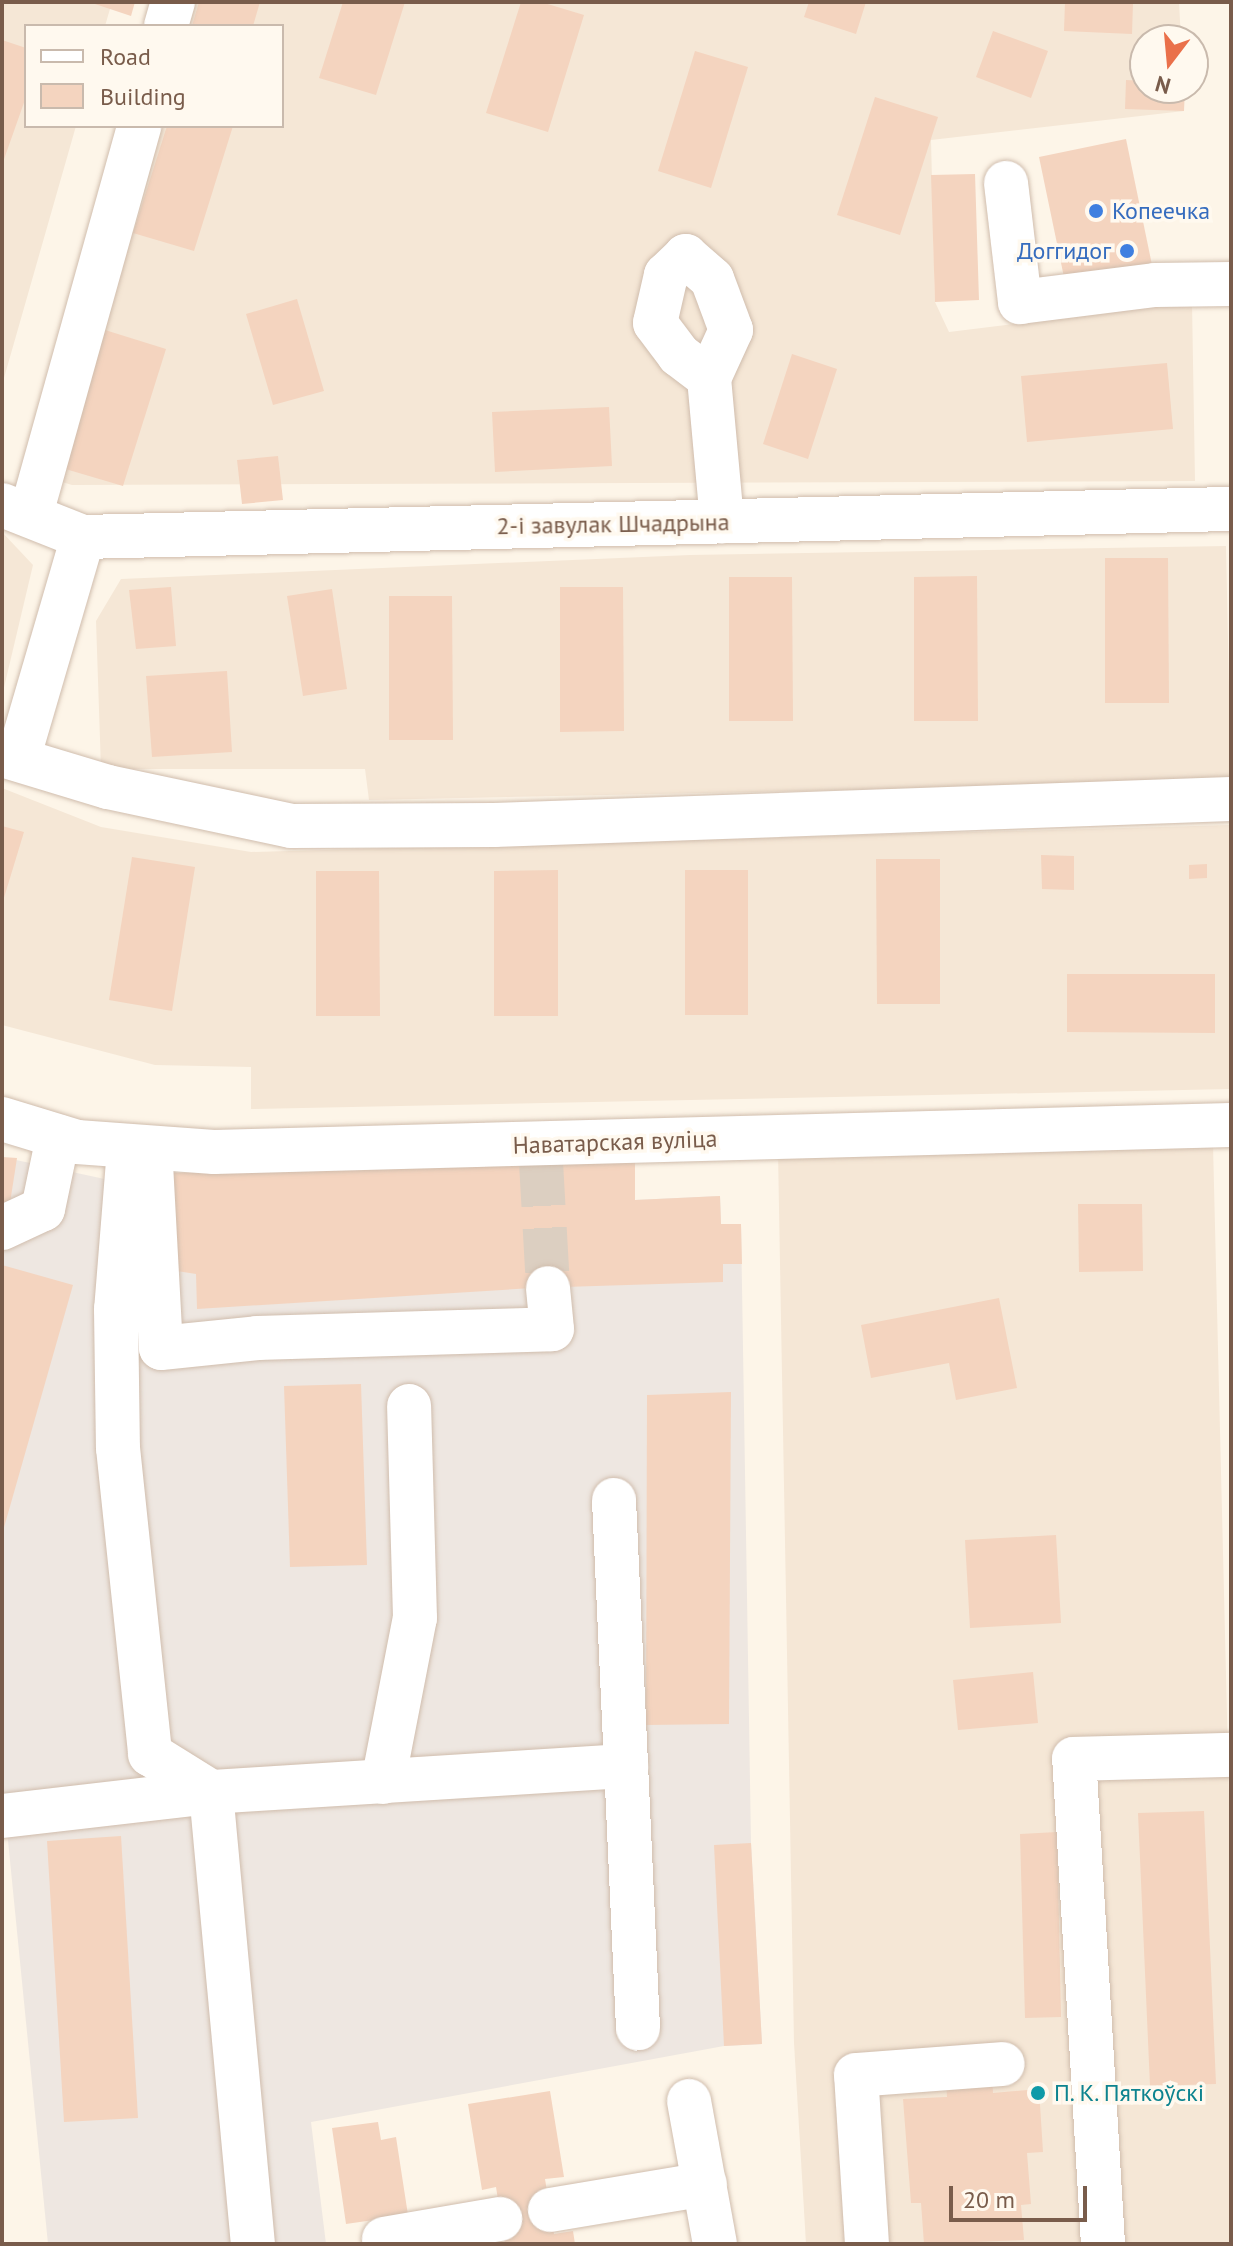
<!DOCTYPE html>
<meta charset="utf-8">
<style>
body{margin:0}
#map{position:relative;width:1233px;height:2246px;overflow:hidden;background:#fdf5e8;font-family:"PT Sans",sans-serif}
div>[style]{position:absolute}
.residential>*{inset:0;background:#f5e7d6}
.industrial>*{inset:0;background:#eee7e1}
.building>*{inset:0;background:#f4d4bf}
.minor-tunnel>*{height:44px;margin-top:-22px;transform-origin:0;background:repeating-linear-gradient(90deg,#dccfc1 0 44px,transparent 0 66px)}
.roads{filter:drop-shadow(0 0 2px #d0bdad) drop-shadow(0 0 2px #d0bdad)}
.minor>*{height:44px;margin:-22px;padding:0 22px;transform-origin:22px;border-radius:22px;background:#fff}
.dots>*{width:22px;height:22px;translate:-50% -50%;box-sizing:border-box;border:4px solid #fff9ef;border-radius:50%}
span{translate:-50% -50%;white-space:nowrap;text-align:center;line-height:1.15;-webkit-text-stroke:7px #fff9ef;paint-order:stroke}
.shop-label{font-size:24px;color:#366cbe}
.left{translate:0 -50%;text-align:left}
.right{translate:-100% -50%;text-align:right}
.street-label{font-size:24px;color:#795c4b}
.culture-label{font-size:24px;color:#0d838f}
.frame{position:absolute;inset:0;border:4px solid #795c4b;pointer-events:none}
.legend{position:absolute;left:24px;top:24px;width:260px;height:104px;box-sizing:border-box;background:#fff9ef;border:2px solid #c9baad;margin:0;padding:10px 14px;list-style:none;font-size:24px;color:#795c4b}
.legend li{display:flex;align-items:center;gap:16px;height:40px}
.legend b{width:40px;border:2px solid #c9baad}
.north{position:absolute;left:1129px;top:24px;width:80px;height:80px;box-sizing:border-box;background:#fff9ef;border:2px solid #c9baad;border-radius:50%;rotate:196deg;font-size:22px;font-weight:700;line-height:32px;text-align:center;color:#795c4b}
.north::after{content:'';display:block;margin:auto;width:28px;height:36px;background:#ea704a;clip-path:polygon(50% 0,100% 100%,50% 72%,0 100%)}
.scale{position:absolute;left:949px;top:2186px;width:138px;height:36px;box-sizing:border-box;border:4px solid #795c4b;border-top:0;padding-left:10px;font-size:24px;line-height:28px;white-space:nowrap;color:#795c4b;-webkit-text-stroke:6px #fff9ef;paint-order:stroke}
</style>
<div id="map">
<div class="residential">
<div style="clip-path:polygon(2px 2px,112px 2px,105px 26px,26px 26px,26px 126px,76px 126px,2px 385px)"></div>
<div style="clip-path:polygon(196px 2px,1179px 2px,1181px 40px,1145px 40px,1145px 88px,1183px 88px,1184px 111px,931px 140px,935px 302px,949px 332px,1192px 302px,1195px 481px,72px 485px,59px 481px,160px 126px,282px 126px,282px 26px,189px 26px)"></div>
<div style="clip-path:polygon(2px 532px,33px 565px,2px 696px)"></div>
<div style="clip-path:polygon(1226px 546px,1231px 782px,369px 800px,365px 769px,101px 769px,96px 621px,121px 579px,690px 555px)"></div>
<div style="clip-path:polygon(2px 788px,101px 827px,251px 852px,1231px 825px,1231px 1089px,251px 1109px,251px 1067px,155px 1065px,2px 1025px)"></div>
<div style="clip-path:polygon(1213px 1145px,1231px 1879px,1231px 2244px,806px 2244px,794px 2043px,778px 1152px)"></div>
</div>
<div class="industrial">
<div style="clip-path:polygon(2px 1157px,114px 1181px,94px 1309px,116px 1309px,137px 1196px,635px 1159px,635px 1200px,720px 1196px,721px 1224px,741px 1224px,751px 1843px,762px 2044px,724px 2046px,311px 2122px,326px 2244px,48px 2244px,2px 1780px)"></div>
</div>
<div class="building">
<div style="clip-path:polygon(89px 2px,135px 2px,131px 16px)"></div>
<div style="clip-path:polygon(199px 2px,260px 2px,253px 26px,192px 26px)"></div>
<div style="clip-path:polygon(343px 2px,405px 2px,376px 95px,319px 78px)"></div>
<div style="clip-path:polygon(521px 2px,541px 2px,584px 15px,548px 132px,486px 113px)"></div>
<div style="clip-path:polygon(809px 2px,866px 2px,856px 34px,804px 17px)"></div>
<div style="clip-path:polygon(1065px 2px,1133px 2px,1132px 34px,1064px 31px)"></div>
<div style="clip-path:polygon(993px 31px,1048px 51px,1031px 98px,976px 77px)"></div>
<div style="clip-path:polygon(2px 40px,26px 48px,26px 97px,3px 162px)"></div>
<div style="clip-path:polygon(695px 51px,748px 67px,711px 188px,658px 171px)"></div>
<div style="clip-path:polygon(1126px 80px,1145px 81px,1145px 88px,1185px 88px,1184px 111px,1125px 109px)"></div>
<div style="clip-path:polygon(875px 97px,938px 117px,900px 235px,837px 215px)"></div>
<div style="clip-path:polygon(167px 126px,233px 126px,194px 251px,133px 233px)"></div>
<div style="clip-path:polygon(1126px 139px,1152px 265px,1065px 282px,1039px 157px)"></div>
<div style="clip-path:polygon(975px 174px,979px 300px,935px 302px,931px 175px)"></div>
<div style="clip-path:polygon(297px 299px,324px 391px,273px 405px,246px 314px)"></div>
<div style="clip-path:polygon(105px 330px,166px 349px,123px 486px,62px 468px)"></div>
<div style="clip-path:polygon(792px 354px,837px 369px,808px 459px,763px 444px)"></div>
<div style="clip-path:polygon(1167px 363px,1173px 429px,1027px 442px,1021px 376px)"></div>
<div style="clip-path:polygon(609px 407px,612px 466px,495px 472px,492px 412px)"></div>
<div style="clip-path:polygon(278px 456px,283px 500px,242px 504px,237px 460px)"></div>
<div style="clip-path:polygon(1105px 558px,1168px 558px,1169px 703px,1105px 703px)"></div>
<div style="clip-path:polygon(977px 576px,978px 721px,914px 721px,914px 577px)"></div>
<div style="clip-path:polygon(729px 577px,792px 577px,793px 721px,729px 721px)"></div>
<div style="clip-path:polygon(171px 587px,176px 646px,136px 649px,129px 590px)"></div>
<div style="clip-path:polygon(560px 587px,623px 587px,624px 731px,560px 732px)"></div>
<div style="clip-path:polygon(332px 589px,347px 689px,303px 696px,287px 596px)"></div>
<div style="clip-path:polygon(389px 596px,452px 596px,453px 740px,389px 740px)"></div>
<div style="clip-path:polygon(227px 671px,232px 752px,152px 757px,146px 676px)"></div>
<div style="clip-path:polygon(2px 826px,24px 832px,3px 901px,2px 901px)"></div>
<div style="clip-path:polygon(1041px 855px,1074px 856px,1074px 890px,1042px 889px)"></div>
<div style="clip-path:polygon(132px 857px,195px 867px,172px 1011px,109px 1000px)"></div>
<div style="clip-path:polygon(876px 859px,940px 859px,940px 1004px,877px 1004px)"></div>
<div style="clip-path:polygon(1207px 864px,1207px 878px,1189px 879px,1189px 865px)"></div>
<div style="clip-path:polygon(558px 870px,558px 1016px,494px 1016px,494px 871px)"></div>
<div style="clip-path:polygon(685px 870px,748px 870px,748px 1015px,685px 1015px)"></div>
<div style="clip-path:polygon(316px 871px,379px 871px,380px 1016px,316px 1016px)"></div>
<div style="clip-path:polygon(1067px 974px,1215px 974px,1215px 1033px,1067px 1032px)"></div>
<div style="clip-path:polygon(2px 1157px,17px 1158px,10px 1203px,2px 1202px)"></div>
<div style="clip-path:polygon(635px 1159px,635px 1200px,720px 1196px,721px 1224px,741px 1224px,742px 1264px,723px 1264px,723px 1282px,532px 1288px,197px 1309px,196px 1274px,177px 1271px,173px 1173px)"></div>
<div style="clip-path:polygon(1078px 1204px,1142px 1204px,1143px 1271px,1079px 1272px)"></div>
<div style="clip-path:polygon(2px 1265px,73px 1285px,3px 1531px,2px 1531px)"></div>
<div style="clip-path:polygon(999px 1298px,1017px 1388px,956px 1400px,949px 1363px,871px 1378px,861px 1325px)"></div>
<div style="clip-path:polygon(361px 1384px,367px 1565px,290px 1567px,284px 1386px)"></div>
<div style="clip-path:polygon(731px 1392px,729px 1724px,646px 1725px,647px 1395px)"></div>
<div style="clip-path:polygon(1056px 1535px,1061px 1623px,970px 1628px,965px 1540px)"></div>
<div style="clip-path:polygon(1033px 1672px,1038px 1723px,958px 1730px,953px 1680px)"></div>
<div style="clip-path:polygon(1204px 1811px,1216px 2084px,1150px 2086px,1138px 1813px)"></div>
<div style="clip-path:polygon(1057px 1832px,1061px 2017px,1025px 2018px,1020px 1834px)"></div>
<div style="clip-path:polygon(121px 1836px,138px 2118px,64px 2122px,47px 1841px)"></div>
<div style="clip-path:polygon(751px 1843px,762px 2044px,724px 2046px,714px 1845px)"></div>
<div style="clip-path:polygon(992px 2077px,993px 2093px,1039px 2089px,1043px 2152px,1027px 2153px,1031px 2204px,1021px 2205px,1024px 2240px,924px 2244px,921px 2203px,911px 2203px,903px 2099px,947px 2097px,946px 2081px)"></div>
<div style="clip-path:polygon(550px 2091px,564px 2177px,545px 2179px,554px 2234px,573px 2231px,575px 2244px,505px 2244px,496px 2187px,482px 2190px,468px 2104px)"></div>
<div style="clip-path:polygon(378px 2122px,381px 2140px,396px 2137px,408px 2215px,346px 2224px,332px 2128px)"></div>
</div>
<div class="minor-tunnel">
<div style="left:541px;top:1162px;width:126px;rotate:86.8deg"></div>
</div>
<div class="roads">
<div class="minor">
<div style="left:166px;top:26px;width:25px;rotate:-74deg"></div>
<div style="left:1006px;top:183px;width:120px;rotate:83.3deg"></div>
<div style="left:1020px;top:302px;width:136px;rotate:-7.2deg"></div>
<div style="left:1155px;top:285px;width:76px;rotate:-0.8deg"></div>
<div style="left:709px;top:378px;width:53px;rotate:-65.4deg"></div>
<div style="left:731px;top:330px;width:54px;rotate:-110.4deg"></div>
<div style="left:712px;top:279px;width:35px;rotate:-139deg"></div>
<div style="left:686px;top:256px;width:28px;rotate:136deg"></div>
<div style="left:666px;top:275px;width:49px;rotate:102.9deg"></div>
<div style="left:655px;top:323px;width:40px;rotate:53deg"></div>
<div style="left:679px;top:355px;width:38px;rotate:37deg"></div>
<div style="left:709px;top:378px;width:144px;rotate:84.8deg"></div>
<div style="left:2px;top:505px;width:87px;rotate:21.6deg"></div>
<div style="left:83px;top:537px;width:1148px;rotate:-1.4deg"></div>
<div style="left:31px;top:514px;width:403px;rotate:-74.4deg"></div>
<div style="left:2px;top:755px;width:111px;rotate:16.8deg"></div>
<div style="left:108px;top:787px;width:187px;rotate:12deg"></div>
<div style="left:291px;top:826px;width:203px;rotate:-0.3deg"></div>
<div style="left:494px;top:825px;width:737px;rotate:-2.02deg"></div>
<div style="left:18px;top:759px;width:231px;rotate:-73.7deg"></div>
<div style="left:2px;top:1119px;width:78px;rotate:17deg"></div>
<div style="left:77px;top:1142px;width:137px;rotate:4.2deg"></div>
<div style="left:214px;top:1152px;width:1017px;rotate:-1.52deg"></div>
<div style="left:129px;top:1149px;width:161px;rotate:94.6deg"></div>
<div style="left:116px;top:1309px;width:139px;rotate:89.2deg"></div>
<div style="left:118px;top:1448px;width:308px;rotate:84deg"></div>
<div style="left:150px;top:1754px;width:72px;rotate:31.9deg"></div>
<div style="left:151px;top:1164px;width:184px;rotate:86.9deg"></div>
<div style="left:161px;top:1348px;width:97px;rotate:-5.9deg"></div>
<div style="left:257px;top:1338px;width:295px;rotate:-1.7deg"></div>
<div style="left:552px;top:1329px;width:41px;rotate:-95.6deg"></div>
<div style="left:2px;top:1228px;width:45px;rotate:-24.9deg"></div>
<div style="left:43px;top:1209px;width:74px;rotate:-78.2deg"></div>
<div style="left:614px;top:1500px;width:529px;rotate:87.4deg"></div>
<div style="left:383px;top:1782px;width:167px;rotate:-79deg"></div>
<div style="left:415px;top:1618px;width:212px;rotate:-91.6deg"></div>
<div style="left:211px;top:1792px;width:454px;rotate:84.7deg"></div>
<div style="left:2px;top:1816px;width:210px;rotate:-6.6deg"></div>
<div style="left:211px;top:1792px;width:416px;rotate:-3.6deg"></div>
<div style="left:689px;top:2101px;width:145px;rotate:79.7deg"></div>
<div style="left:550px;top:2210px;width:157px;rotate:-9.5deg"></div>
<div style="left:384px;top:2239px;width:118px;rotate:-9.8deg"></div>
<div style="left:867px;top:2244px;width:169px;rotate:-93.7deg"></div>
<div style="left:856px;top:2075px;width:147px;rotate:-4.3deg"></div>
<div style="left:1103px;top:2244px;width:486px;rotate:-93.4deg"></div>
<div style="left:1074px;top:1759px;width:157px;rotate:-1.5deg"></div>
</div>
</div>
<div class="dots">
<div style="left:1096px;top:211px;background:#3f7fe0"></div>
<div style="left:1127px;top:251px;background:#3f7fe0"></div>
<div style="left:1038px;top:2093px;background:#0f9aa8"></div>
</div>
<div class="shop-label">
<span class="left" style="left:1112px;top:211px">Копеечка</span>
<span class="right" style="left:1111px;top:251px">Доггидог</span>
</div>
<div class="street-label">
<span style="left:613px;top:524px;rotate:-1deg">2-і завулак Шчадрына</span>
<span style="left:615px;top:1142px;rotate:-2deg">Наватарская вуліца</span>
</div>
<div class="culture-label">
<span class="left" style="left:1054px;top:2093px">П. К. Пяткоўскі</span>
</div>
<div class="frame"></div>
<ul class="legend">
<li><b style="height:10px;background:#fff"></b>Road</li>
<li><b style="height:22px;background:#f4d4bf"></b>Building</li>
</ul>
<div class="north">N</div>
<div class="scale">20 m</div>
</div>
